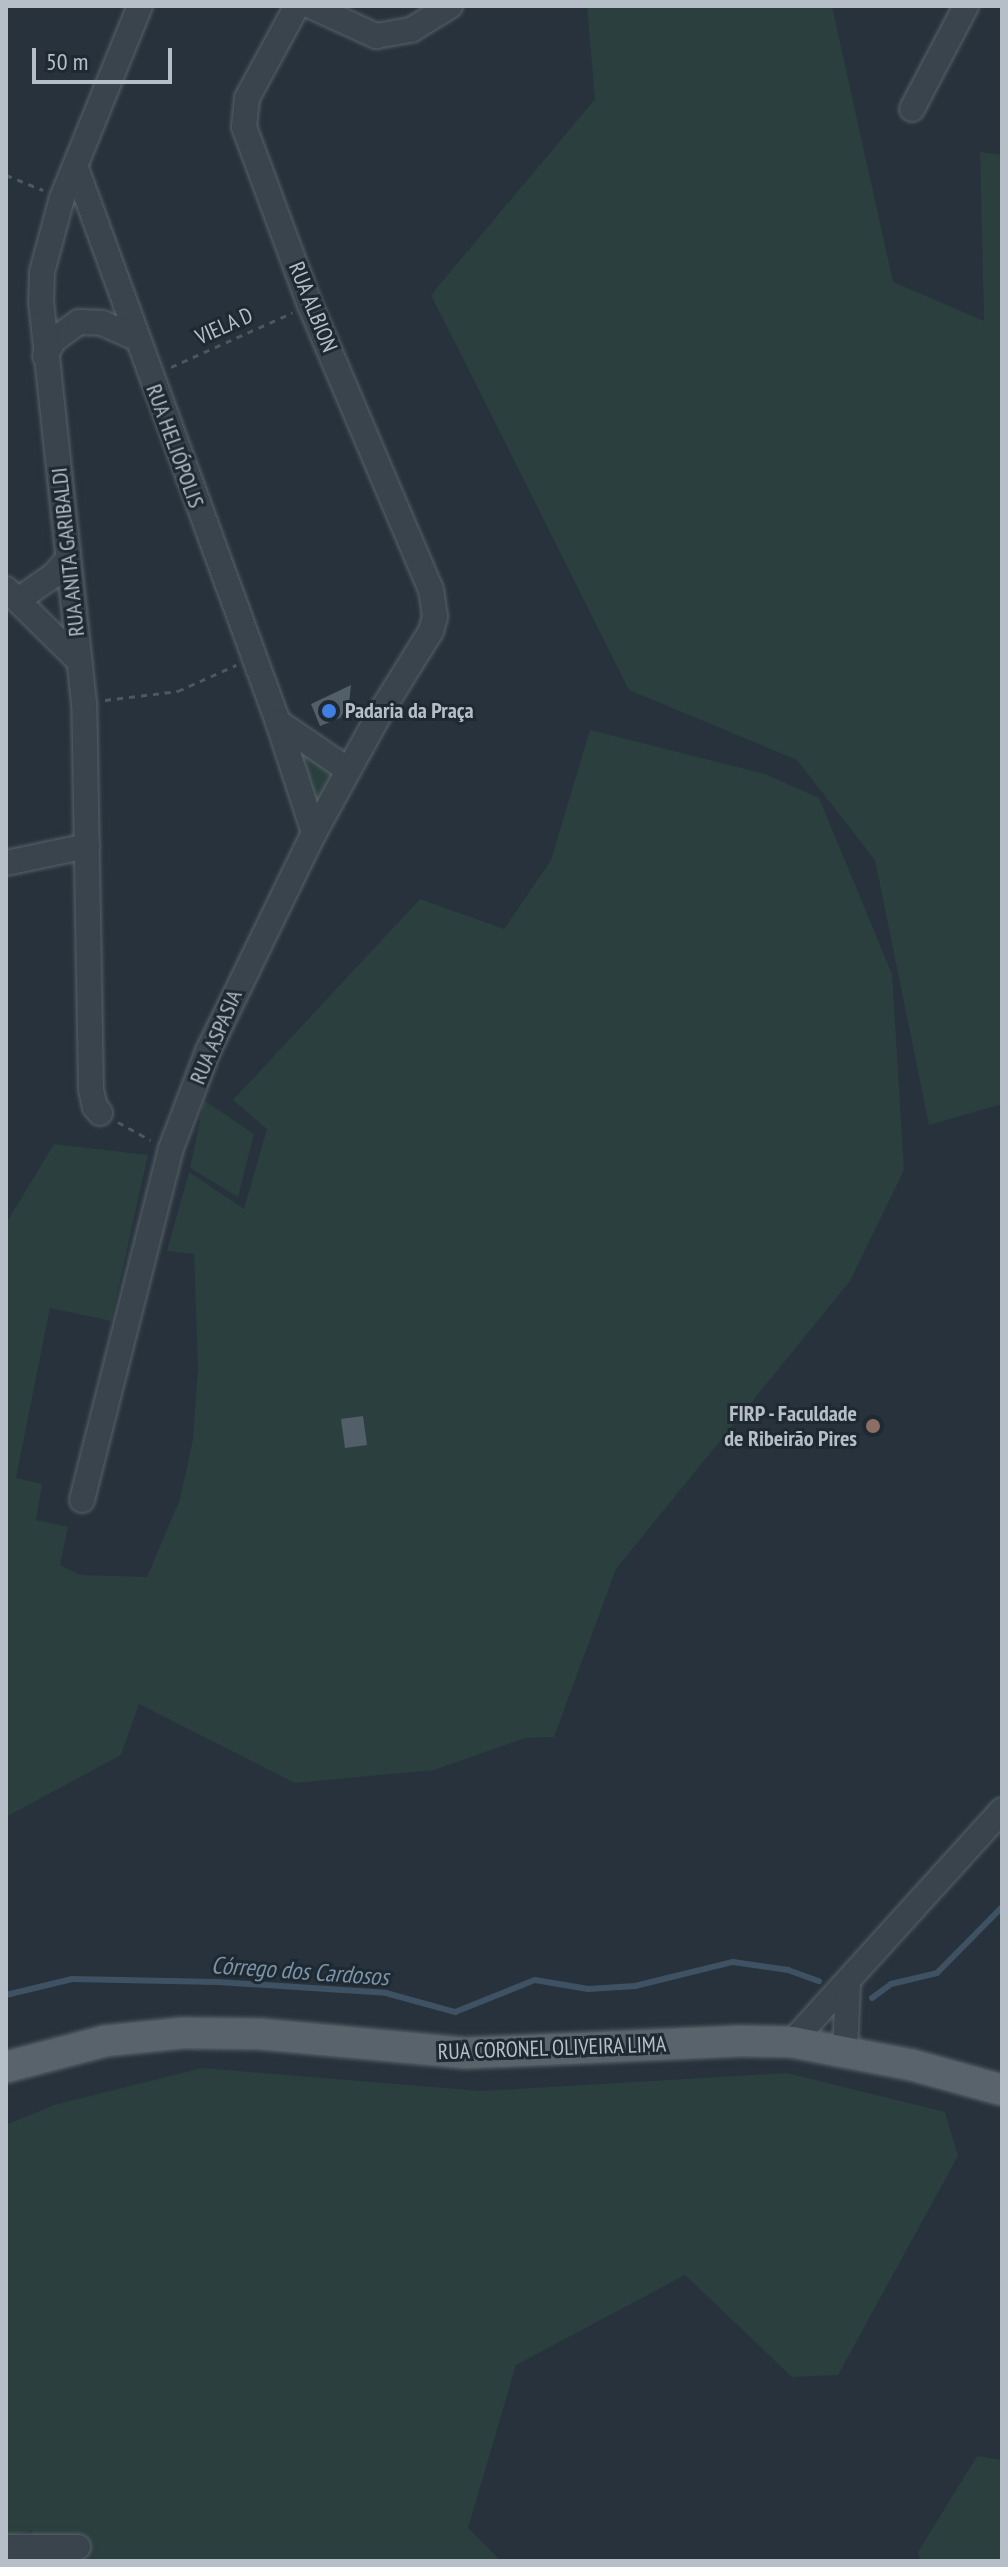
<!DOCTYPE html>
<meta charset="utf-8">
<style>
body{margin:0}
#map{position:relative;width:1008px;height:2567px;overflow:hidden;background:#27323c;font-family:"PT Sans Narrow",sans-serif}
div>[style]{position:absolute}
.green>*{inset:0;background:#2a3f3e}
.stream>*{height:6px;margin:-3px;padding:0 3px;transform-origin:3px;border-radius:3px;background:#3e5263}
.building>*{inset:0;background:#525f69}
.path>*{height:3px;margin-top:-1.5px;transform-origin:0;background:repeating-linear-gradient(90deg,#485b5c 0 6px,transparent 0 12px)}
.roads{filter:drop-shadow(0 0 2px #58626a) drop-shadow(0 0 2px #58626a)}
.minor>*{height:24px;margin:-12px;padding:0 12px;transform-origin:12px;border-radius:12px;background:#3a444c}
.major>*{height:30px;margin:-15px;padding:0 15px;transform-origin:15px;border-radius:15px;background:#58636c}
.dots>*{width:22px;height:22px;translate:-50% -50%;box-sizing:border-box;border:4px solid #1f2931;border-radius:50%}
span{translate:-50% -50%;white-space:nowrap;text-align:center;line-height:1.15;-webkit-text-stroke:6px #1f2931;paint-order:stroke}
.street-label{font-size:22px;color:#b6bfc7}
.poi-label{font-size:22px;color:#b6bfc7;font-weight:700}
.left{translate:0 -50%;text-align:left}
.right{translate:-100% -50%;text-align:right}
.water-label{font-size:24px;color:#7a93a8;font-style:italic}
.frame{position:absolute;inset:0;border:8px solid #b6bfc7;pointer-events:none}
.scale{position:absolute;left:32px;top:48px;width:140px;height:36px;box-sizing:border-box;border:4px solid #b6bfc7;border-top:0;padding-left:10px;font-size:24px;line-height:28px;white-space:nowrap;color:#b6bfc7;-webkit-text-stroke:6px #1f2931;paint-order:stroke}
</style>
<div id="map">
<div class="green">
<div style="clip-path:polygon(587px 6px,832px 6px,893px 282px,984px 321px,980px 152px,1002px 155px,1002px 1104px,929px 1125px,875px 860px,797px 760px,629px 690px,431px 295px,595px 99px)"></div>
<div style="clip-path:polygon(590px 730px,765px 774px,819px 798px,892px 974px,904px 1170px,850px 1281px,616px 1569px,554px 1737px,525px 1738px,434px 1770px,295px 1783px,139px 1704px,121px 1755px,6px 1817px,6px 1223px,54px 1144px,148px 1155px,111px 1321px,50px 1308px,16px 1478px,42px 1484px,36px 1520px,68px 1527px,60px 1565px,80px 1575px,147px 1577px,180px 1499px,193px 1439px,198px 1368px,194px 1254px,167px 1251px,189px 1172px,244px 1209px,267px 1129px,233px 1100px,420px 899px,504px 929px,551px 860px)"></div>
<div style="clip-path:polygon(289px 735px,341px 773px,320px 813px)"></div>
<div style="clip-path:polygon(204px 1100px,254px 1134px,238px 1197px,190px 1168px)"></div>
<div style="clip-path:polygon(202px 2068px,481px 2091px,787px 2073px,945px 2112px,958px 2156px,838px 2375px,792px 2377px,685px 2275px,516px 2365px,468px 2528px,501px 2561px,35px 2561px,32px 2530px,6px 2537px,6px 2125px,54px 2105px)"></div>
<div style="clip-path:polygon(977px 2456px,1002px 2460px,1002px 2561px,920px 2561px,918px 2552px)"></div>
</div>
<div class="stream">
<div style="left:6px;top:1995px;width:68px;rotate:-13.6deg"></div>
<div style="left:72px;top:1979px;width:146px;rotate:1.2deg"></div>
<div style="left:218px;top:1982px;width:168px;rotate:3.7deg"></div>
<div style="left:386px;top:1993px;width:72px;rotate:15.4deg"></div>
<div style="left:455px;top:2012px;width:86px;rotate:-21.8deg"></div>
<div style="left:535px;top:1980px;width:54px;rotate:9.6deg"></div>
<div style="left:588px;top:1989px;width:47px;rotate:-3.7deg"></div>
<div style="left:635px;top:1986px;width:101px;rotate:-13.8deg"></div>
<div style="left:733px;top:1962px;width:56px;rotate:8.3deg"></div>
<div style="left:788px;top:1970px;width:33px;rotate:20deg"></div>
<div style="left:872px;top:1998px;width:24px;rotate:-36deg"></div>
<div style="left:891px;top:1984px;width:47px;rotate:-13.4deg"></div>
<div style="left:937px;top:1973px;width:93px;rotate:-45.4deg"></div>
</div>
<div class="building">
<div style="clip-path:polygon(351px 685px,349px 704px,340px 718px,320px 726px,311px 704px)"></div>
<div style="clip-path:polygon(363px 1416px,367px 1445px,345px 1448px,341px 1419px)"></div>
</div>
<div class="path">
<div style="left:6px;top:175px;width:40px;rotate:22deg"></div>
<div style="left:171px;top:367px;width:133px;rotate:-24.1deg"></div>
<div style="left:105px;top:700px;width:74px;rotate:-7deg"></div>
<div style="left:178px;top:691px;width:64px;rotate:-24.1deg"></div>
<div style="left:118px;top:1122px;width:37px;rotate:29deg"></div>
</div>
<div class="roads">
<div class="minor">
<div style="left:311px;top:6px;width:72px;rotate:24.8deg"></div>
<div style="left:376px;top:36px;width:36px;rotate:-10deg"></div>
<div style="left:411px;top:30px;width:46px;rotate:-31.6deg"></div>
<div style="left:912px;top:109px;width:116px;rotate:-62.3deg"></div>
<div style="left:76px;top:168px;width:590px;rotate:69.97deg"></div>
<div style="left:278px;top:722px;width:117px;rotate:72deg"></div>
<div style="left:45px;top:356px;width:18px;rotate:-61deg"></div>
<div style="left:54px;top:340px;width:31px;rotate:-36deg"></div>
<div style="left:79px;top:322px;width:23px;rotate:2deg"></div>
<div style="left:102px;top:323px;width:37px;rotate:24deg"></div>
<div style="left:6px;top:589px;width:103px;rotate:44.6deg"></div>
<div style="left:18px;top:600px;width:44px;rotate:-34.8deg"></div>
<div style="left:54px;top:575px;width:21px;rotate:-49deg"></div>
<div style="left:278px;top:722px;width:85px;rotate:34.4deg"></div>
<div style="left:6px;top:863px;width:83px;rotate:-11.9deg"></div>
<div style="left:100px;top:1113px;width:8px;rotate:-130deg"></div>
<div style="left:95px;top:1107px;width:18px;rotate:-103deg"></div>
<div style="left:91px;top:1089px;width:386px;rotate:-91deg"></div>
<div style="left:84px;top:703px;width:402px;rotate:-96.1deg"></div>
<div style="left:41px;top:303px;width:31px;rotate:-88deg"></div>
<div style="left:42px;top:272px;width:77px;rotate:-74.9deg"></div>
<div style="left:62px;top:198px;width:207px;rotate:-67.9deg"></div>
<div style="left:82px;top:1500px;width:360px;rotate:-75.8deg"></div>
<div style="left:170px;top:1151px;width:107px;rotate:-69.2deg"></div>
<div style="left:208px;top:1051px;width:242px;rotate:-64.1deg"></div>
<div style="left:314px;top:833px;width:137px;rotate:-61.2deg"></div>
<div style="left:380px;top:713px;width:97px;rotate:-58.1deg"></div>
<div style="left:431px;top:631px;width:15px;rotate:-74deg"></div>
<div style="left:435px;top:617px;width:27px;rotate:-98deg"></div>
<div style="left:431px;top:590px;width:310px;rotate:-113deg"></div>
<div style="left:310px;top:305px;width:190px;rotate:-110.3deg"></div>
<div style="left:244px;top:127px;width:29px;rotate:-84deg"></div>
<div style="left:247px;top:98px;width:105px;rotate:-61.5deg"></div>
<div style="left:792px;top:2042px;width:313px;rotate:-47.8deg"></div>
<div style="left:845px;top:2054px;width:71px;rotate:-87.6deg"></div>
<div style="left:6px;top:2547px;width:72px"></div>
</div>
<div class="major">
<div style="left:6px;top:2067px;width:102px;rotate:-14.7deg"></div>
<div style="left:105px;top:2041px;width:78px;rotate:-5.9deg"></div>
<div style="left:183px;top:2033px;width:77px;rotate:0.7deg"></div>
<div style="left:260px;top:2034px;width:207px;rotate:5.3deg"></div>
<div style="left:466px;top:2053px;width:275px;rotate:-2.5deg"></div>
<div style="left:741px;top:2041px;width:51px;rotate:1.1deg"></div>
<div style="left:792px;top:2042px;width:122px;rotate:10.9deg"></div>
<div style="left:912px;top:2065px;width:93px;rotate:15.5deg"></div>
</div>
</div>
<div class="dots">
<div style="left:329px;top:711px;background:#3f7fe0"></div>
<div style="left:873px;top:1426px;background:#8d6e63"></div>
</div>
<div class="street-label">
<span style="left:313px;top:307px;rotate:68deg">RUA ALBION</span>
<span style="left:224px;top:326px;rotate:-24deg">VIELA D</span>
<span style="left:175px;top:446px;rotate:70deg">RUA HELIÓPOLIS</span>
<span style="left:68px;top:552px;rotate:-96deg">RUA ANITA GARIBALDI</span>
<span style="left:216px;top:1037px;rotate:-67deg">RUA ASPASIA</span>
<span style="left:552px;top:2048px;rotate:-2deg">RUA CORONEL OLIVEIRA LIMA</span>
</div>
<div class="poi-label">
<span class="left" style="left:345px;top:711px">Padaria da Praça</span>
<span class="right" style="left:857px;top:1426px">FIRP - Faculdade<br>de Ribeirão Pires</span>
</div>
<div class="water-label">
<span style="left:300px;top:1971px;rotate:4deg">Córrego dos Cardosos</span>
</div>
<div class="frame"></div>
<div class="scale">50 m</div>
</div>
